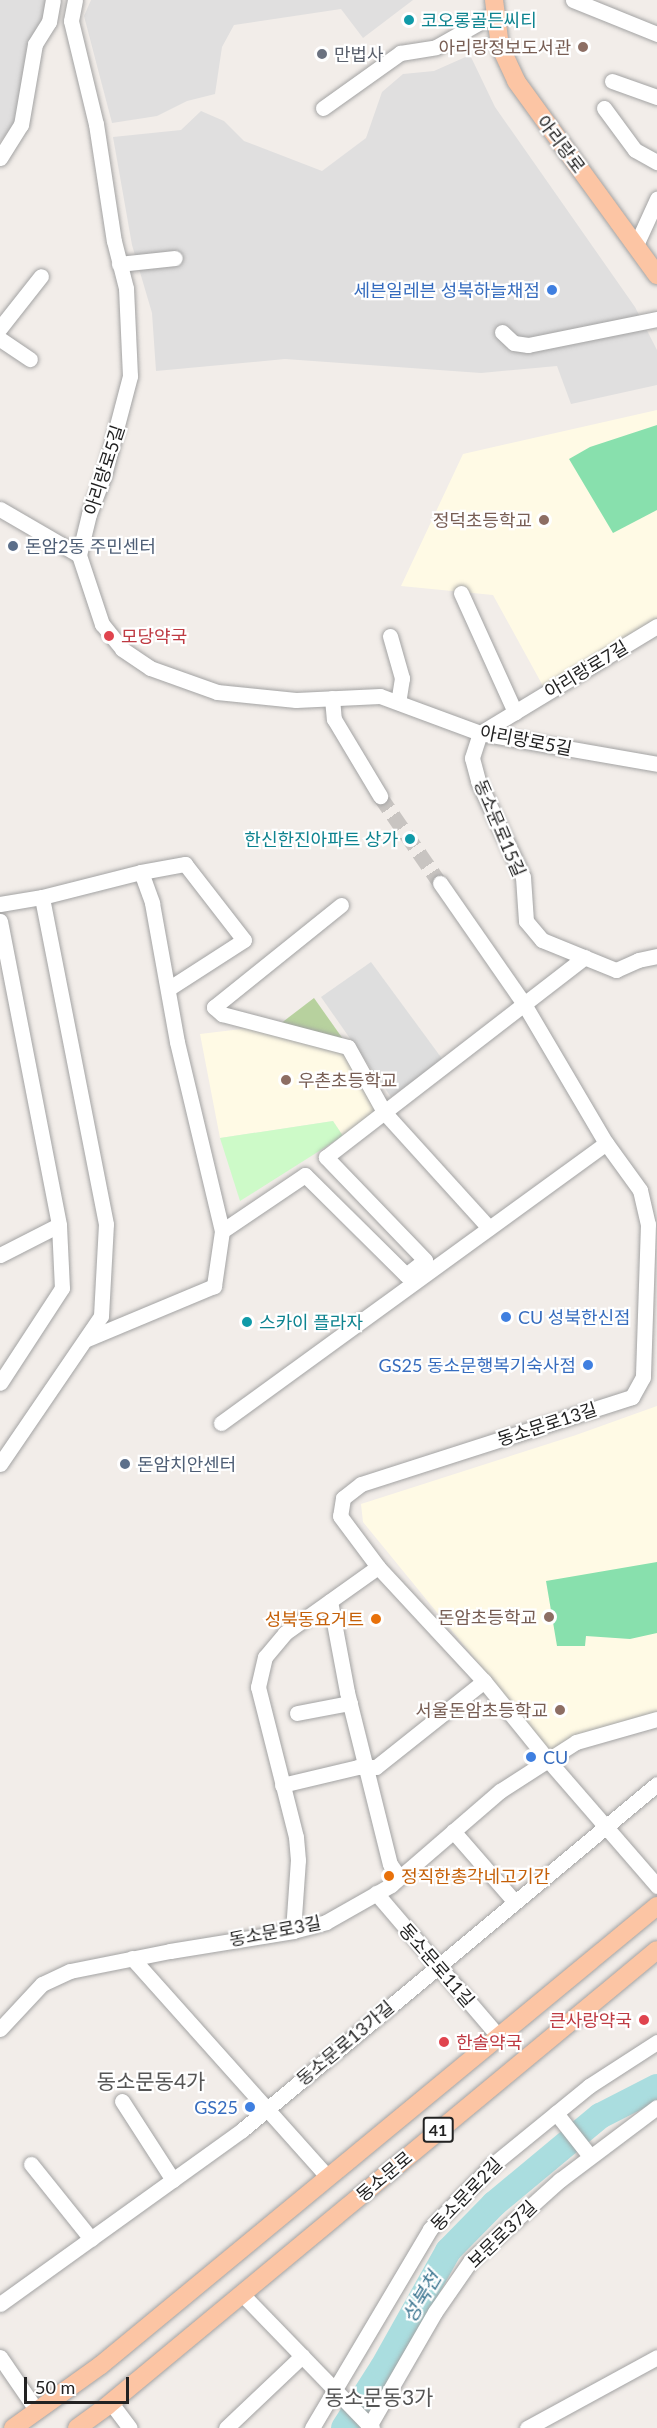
<!DOCTYPE html>
<meta charset="utf-8">
<style>
body{margin:0}
#map{position:relative;width:657px;height:2428px;overflow:hidden;background:#f2ede9;font-family:Lato,"Noto Sans KR",sans-serif}
div>[style]{position:absolute}
.residential>*{inset:0;background:#e0dfdf}
.education>*{inset:0;background:#fffae5}
.forest>*{inset:0;background:#b7d19e}
.park>*{inset:0;background:#cdfac8}
.pitch>*{inset:0;background:#88e0ad}
.parking>*{inset:0;background:#dedede}
.river>*{height:26px;margin:-13px;padding:0 13px;transform-origin:13px;border-radius:13px;background:#aadddf}
.minor-tunnel>*{height:15px;margin-top:-7.5px;transform-origin:0;background:repeating-linear-gradient(90deg,#c8c4c1 0 15px,transparent 0 23px)}
.roads{filter:drop-shadow(0 0 2px #a3a3a3) drop-shadow(0 0 2px #a3a3a3)}
.minor>*{height:15px;margin:-7.5px;padding:0 7.5px;transform-origin:7.5px;border-radius:7.5px;background:#fff}
.major>*{height:18px;margin:-9px;padding:0 9px;transform-origin:9px;border-radius:9px;background:#fcc5a4}
.dots>*{width:16px;height:16px;translate:-50% -50%;box-sizing:border-box;border:3px solid #fff;border-radius:50%}
span{translate:-50% -50%;white-space:nowrap;text-align:center;line-height:1.15;-webkit-text-stroke:4.5px #fff;paint-order:stroke}
.shield-label span{padding:2px 4px;background:#fff;border:2px solid;border-radius:4px;-webkit-text-stroke-width:0}
.shield-label{font-size:16px;color:#222;font-weight:700}
.culture-label{font-size:18px;color:#0d838f}
.left{translate:0 -50%;text-align:left}
.right{translate:-100% -50%;text-align:right}
.education-label{font-size:18px;color:#785e54}
.worship-label{font-size:18px;color:#5b616d}
.street-label{font-size:18px;color:#222}
.shop-label{font-size:18px;color:#366cbe}
.service-label{font-size:18px;color:#4e5e75}
.health-label{font-size:18px;color:#be3a42}
.food-label{font-size:18px;color:#c56008}
.water-label{font-size:20px;color:#417993;font-style:italic}
.quarter-label{font-size:21px;color:#555}
.scale{position:absolute;left:24px;top:2377px;width:105px;height:27px;box-sizing:border-box;border:3px solid #222;border-top:0;padding-left:8px;font-size:18px;line-height:21px;white-space:nowrap;color:#222;-webkit-text-stroke:4px #fff;paint-order:stroke}
</style>
<div id="map">
<div class="residential">
<div style="clip-path:polygon(0 0,47px 0,16px 121px,0 142px)"></div>
<div style="clip-path:polygon(91px 0,413px 0,363px 38px,341px 9px,234px 25px,222px 47px,215px 94px,187px 101px,157px 116px,112px 123px,84px 16px)"></div>
<div style="clip-path:polygon(470px 55px,495px 107px,635px 307px,657px 350px,657px 385px,571px 404px,557px 366px,481px 373px,285px 359px,156px 371px,152px 313px,132px 245px,113px 137px,181px 130px,201px 111px,224px 121px,244px 141px,322px 171px,366px 138px,382px 92px,403px 74px,434px 71px)"></div>
</div>
<div class="education">
<div style="clip-path:polygon(657px 410px,657px 618px,543px 686px,493px 595px,401px 586px,463px 454px)"></div>
<div style="clip-path:polygon(250px 1028px,347px 1050px,380px 1111px,343px 1136px,333px 1121px,220px 1138px,200px 1034px)"></div>
<div style="clip-path:polygon(657px 1406px,657px 1712px,551px 1752px,363px 1522px,361px 1504px,576px 1435px)"></div>
</div>
<div class="forest">
<div style="clip-path:polygon(314px 998px,343px 1039px,280px 1024px)"></div>
</div>
<div class="park">
<div style="clip-path:polygon(333px 1121px,343px 1136px,240px 1201px,220px 1138px)"></div>
</div>
<div class="pitch">
<div style="clip-path:polygon(657px 425px,657px 510px,613px 533px,569px 459px,590px 447px)"></div>
<div style="clip-path:polygon(657px 1562px,657px 1633px,630px 1639px,586px 1636px,585px 1646px,557px 1646px,546px 1581px)"></div>
</div>
<div class="parking">
<div style="clip-path:polygon(371px 962px,443px 1060px,391px 1097px,321px 997px)"></div>
</div>
<div class="river">
<div style="left:344px;top:2428px;width:72px;rotate:-57.4deg"></div>
<div style="left:383px;top:2367px;width:133px;rotate:-60.7deg"></div>
<div style="left:448px;top:2251px;width:66px;rotate:-45.6deg"></div>
<div style="left:494px;top:2204px;width:138px;rotate:-39.7deg"></div>
<div style="left:600px;top:2116px;width:64px;rotate:-27deg"></div>
</div>
<div class="minor-tunnel">
<div style="left:380px;top:796px;width:106px;rotate:55.4deg"></div>
</div>
<div class="roads">
<div class="minor">
<div style="left:75px;top:0;width:21px;rotate:101deg"></div>
<div style="left:71px;top:21px;width:106px;rotate:76.4deg"></div>
<div style="left:96px;top:124px;width:118px;rotate:81.3deg"></div>
<div style="left:114px;top:241px;width:49px;rotate:75.7deg"></div>
<div style="left:126px;top:288px;width:88px;rotate:87.4deg"></div>
<div style="left:130px;top:376px;width:102px;rotate:104.7deg"></div>
<div style="left:104px;top:475px;width:42px;rotate:111deg"></div>
<div style="left:89px;top:514px;width:42px;rotate:103.7deg"></div>
<div style="left:79px;top:555px;width:73px;rotate:71.6deg"></div>
<div style="left:102px;top:624px;width:32px;rotate:51deg"></div>
<div style="left:122px;top:649px;width:34px;rotate:34deg"></div>
<div style="left:150px;top:668px;width:71px;rotate:19.7deg"></div>
<div style="left:217px;top:692px;width:79px;rotate:5.8deg"></div>
<div style="left:296px;top:700px;width:84px;rotate:-2.7deg"></div>
<div style="left:380px;top:696px;width:107px;rotate:20.3deg"></div>
<div style="left:480px;top:733px;width:180px;rotate:9.9deg"></div>
<div style="left:573px;top:0;width:91px;rotate:22deg"></div>
<div style="left:612px;top:81px;width:48px;rotate:19.6deg"></div>
<div style="left:323px;top:108px;width:95px;rotate:-35.5deg"></div>
<div style="left:400px;top:53px;width:36px;rotate:-9deg"></div>
<div style="left:436px;top:47px;width:67px;rotate:-29.6deg"></div>
<div style="left:604px;top:108px;width:52px;rotate:53.6deg"></div>
<div style="left:635px;top:150px;width:25px;rotate:29deg"></div>
<div style="left:0;top:158px;width:39px;rotate:-58deg"></div>
<div style="left:21px;top:125px;width:82px;rotate:-80.2deg"></div>
<div style="left:35px;top:44px;width:26px;rotate:-58deg"></div>
<div style="left:49px;top:22px;width:22px;rotate:-80deg"></div>
<div style="left:636px;top:245px;width:51px;rotate:-65.5deg"></div>
<div style="left:119px;top:264px;width:56px;rotate:-6.1deg"></div>
<div style="left:0;top:328px;width:66px;rotate:-51.7deg"></div>
<div style="left:502px;top:332px;width:16px;rotate:43deg"></div>
<div style="left:514px;top:343px;width:14px;rotate:8deg"></div>
<div style="left:528px;top:345px;width:132px;rotate:-11.4deg"></div>
<div style="left:0;top:339px;width:36px;rotate:34deg"></div>
<div style="left:0;top:509px;width:91px;rotate:30.2deg"></div>
<div style="left:461px;top:593px;width:131px;rotate:65.6deg"></div>
<div style="left:657px;top:626px;width:207px;rotate:148.8deg"></div>
<div style="left:480px;top:733px;width:26px;rotate:108deg"></div>
<div style="left:472px;top:758px;width:24px;rotate:75deg"></div>
<div style="left:478px;top:781px;width:106px;rotate:64.9deg"></div>
<div style="left:523px;top:877px;width:44px;rotate:86.1deg"></div>
<div style="left:526px;top:921px;width:25px;rotate:50deg"></div>
<div style="left:542px;top:940px;width:80px;rotate:22.1deg"></div>
<div style="left:616px;top:970px;width:24px;rotate:-24deg"></div>
<div style="left:638px;top:960px;width:19px;rotate:-12deg"></div>
<div style="left:390px;top:636px;width:44px;rotate:74.1deg"></div>
<div style="left:402px;top:678px;width:24px;rotate:99deg"></div>
<div style="left:332px;top:698px;width:21px;rotate:85deg"></div>
<div style="left:334px;top:719px;width:90px;rotate:59.1deg"></div>
<div style="left:141px;top:872px;width:45px;rotate:-10.3deg"></div>
<div style="left:185px;top:864px;width:96px;rotate:52.2deg"></div>
<div style="left:244px;top:940px;width:90px;rotate:147.2deg"></div>
<div style="left:440px;top:883px;width:147px;rotate:55.2deg"></div>
<div style="left:524px;top:1004px;width:161px;rotate:59.5deg"></div>
<div style="left:606px;top:1143px;width:58px;rotate:54.1deg"></div>
<div style="left:640px;top:1190px;width:35px;rotate:77deg"></div>
<div style="left:648px;top:1224px;width:153px;rotate:91.9deg"></div>
<div style="left:643px;top:1377px;width:23px;rotate:119deg"></div>
<div style="left:632px;top:1397px;width:285px;rotate:162.2deg"></div>
<div style="left:361px;top:1484px;width:23px;rotate:142deg"></div>
<div style="left:343px;top:1498px;width:18px;rotate:99deg"></div>
<div style="left:340px;top:1516px;width:64px;rotate:53.3deg"></div>
<div style="left:378px;top:1567px;width:156px;rotate:47.1deg"></div>
<div style="left:484px;top:1681px;width:102px;rotate:51deg"></div>
<div style="left:548px;top:1760px;width:167px;rotate:49.1deg"></div>
<div style="left:0;top:904px;width:43px;rotate:-9.5deg"></div>
<div style="left:42px;top:897px;width:102px;rotate:-14.2deg"></div>
<div style="left:141px;top:872px;width:33px;rotate:70deg"></div>
<div style="left:152px;top:903px;width:141px;rotate:79.8deg"></div>
<div style="left:177px;top:1042px;width:194px;rotate:76.6deg"></div>
<div style="left:222px;top:1231px;width:56px;rotate:98.3deg"></div>
<div style="left:214px;top:1286px;width:138px;rotate:157.3deg"></div>
<div style="left:341px;top:905px;width:163px;rotate:141.2deg"></div>
<div style="left:214px;top:1007px;width:11px;rotate:41deg"></div>
<div style="left:222px;top:1014px;width:130px;rotate:14.7deg"></div>
<div style="left:348px;top:1047px;width:74px;rotate:61deg"></div>
<div style="left:384px;top:1112px;width:156px;rotate:47.8deg"></div>
<div style="left:0;top:921px;width:310px;rotate:79deg"></div>
<div style="left:59px;top:1225px;width:63px;rotate:87.3deg"></div>
<div style="left:62px;top:1288px;width:113px;rotate:123.1deg"></div>
<div style="left:222px;top:1231px;width:100px;rotate:-34deg"></div>
<div style="left:305px;top:1175px;width:142px;rotate:44.7deg"></div>
<div style="left:406px;top:1275px;width:24px;rotate:-38deg"></div>
<div style="left:425px;top:1260px;width:143px;rotate:-133.9deg"></div>
<div style="left:326px;top:1157px;width:327px;rotate:-37.7deg"></div>
<div style="left:0;top:1255px;width:66px;rotate:-27deg"></div>
<div style="left:221px;top:1423px;width:476px;rotate:-36deg"></div>
<div style="left:0;top:1464px;width:179px;rotate:-55.7deg"></div>
<div style="left:101px;top:1316px;width:92px;rotate:-86.9deg"></div>
<div style="left:106px;top:1224px;width:333px;rotate:-101.1deg"></div>
<div style="left:330px;top:1601px;width:93px;rotate:79.4deg"></div>
<div style="left:347px;top:1692px;width:177px;rotate:76deg"></div>
<div style="left:390px;top:1864px;width:16px;rotate:55deg"></div>
<div style="left:297px;top:1713px;width:54px;rotate:-10.7deg"></div>
<div style="left:282px;top:1785px;width:78px;rotate:-13.3deg"></div>
<div style="left:358px;top:1767px;width:18px"></div>
<div style="left:376px;top:1767px;width:138px;rotate:-38.5deg"></div>
<div style="left:453px;top:1831px;width:94px;rotate:48.9deg"></div>
<div style="left:376px;top:1893px;width:188px;rotate:49.5deg"></div>
<div style="left:293px;top:1931px;width:71px;rotate:-86deg"></div>
<div style="left:298px;top:1860px;width:23px;rotate:-95deg"></div>
<div style="left:296px;top:1837px;width:155px;rotate:-104.2deg"></div>
<div style="left:258px;top:1687px;width:31px;rotate:-77deg"></div>
<div style="left:265px;top:1657px;width:31px;rotate:-50deg"></div>
<div style="left:285px;top:1633px;width:114px;rotate:-35.4deg"></div>
<div style="left:132px;top:1958px;width:294px;rotate:48.2deg"></div>
<div style="left:0;top:2029px;width:62px;rotate:-47deg"></div>
<div style="left:42px;top:1984px;width:31px;rotate:-25deg"></div>
<div style="left:70px;top:1971px;width:102px;rotate:-11.3deg"></div>
<div style="left:170px;top:1951px;width:125px;rotate:-9.2deg"></div>
<div style="left:293px;top:1931px;width:34px;rotate:-15deg"></div>
<div style="left:326px;top:1922px;width:75px;rotate:-29.6deg"></div>
<div style="left:391px;top:1885px;width:144px;rotate:-40.8deg"></div>
<div style="left:500px;top:1791px;width:90px;rotate:-32.8deg"></div>
<div style="left:576px;top:1742px;width:84px;rotate:-15.9deg"></div>
<div style="left:122px;top:2101px;width:94px;rotate:57.2deg"></div>
<div style="left:556px;top:2113px;width:55px;rotate:51.7deg"></div>
<div style="left:31px;top:2164px;width:96px;rotate:51.3deg"></div>
<div style="left:242px;top:2294px;width:187px;rotate:45.9deg"></div>
<div style="left:0;top:2304px;width:298px;rotate:-35.7deg"></div>
<div style="left:242px;top:2130px;width:540px;rotate:-39.82deg"></div>
<div style="left:0;top:2357px;width:65px;rotate:55.6deg"></div>
<div style="left:111px;top:2403px;width:31px;rotate:53deg"></div>
<div style="left:226px;top:2428px;width:105px;rotate:-43.5deg"></div>
<div style="left:312px;top:2428px;width:231px;rotate:-59.3deg"></div>
<div style="left:430px;top:2229px;width:88px;rotate:-45.9deg"></div>
<div style="left:491px;top:2166px;width:127px;rotate:-39.2deg"></div>
<div style="left:589px;top:2086px;width:81px;rotate:-32.9deg"></div>
<div style="left:368px;top:2428px;width:134px;rotate:-60deg"></div>
<div style="left:435px;top:2312px;width:63px;rotate:-55.3deg"></div>
<div style="left:471px;top:2260px;width:120px;rotate:-42deg"></div>
<div style="left:560px;top:2180px;width:121px;rotate:-37deg"></div>
<div style="left:527px;top:2428px;width:148px;rotate:-28.6deg"></div>
</div>
<div class="major">
<div style="left:494px;top:0;width:46px;rotate:82.6deg"></div>
<div style="left:500px;top:46px;width:38px;rotate:65deg"></div>
<div style="left:516px;top:81px;width:240px;rotate:54deg"></div>
<div style="left:13px;top:2428px;width:108px;rotate:-35.6deg"></div>
<div style="left:101px;top:2365px;width:721px;rotate:-39.54deg"></div>
<div style="left:77px;top:2428px;width:37px;rotate:-36deg"></div>
<div style="left:107px;top:2406px;width:714px;rotate:-39.66deg"></div>
</div>
</div>
<div class="dots">
<div style="left:409px;top:20px;background:#0f9aa8"></div>
<div style="left:583px;top:47px;background:#8d6e63"></div>
<div style="left:322px;top:54px;background:#6b7280"></div>
<div style="left:552px;top:290px;background:#3f7fe0"></div>
<div style="left:544px;top:520px;background:#8d6e63"></div>
<div style="left:13px;top:546px;background:#5c6f8a"></div>
<div style="left:109px;top:636px;background:#e0444e"></div>
<div style="left:410px;top:839px;background:#0f9aa8"></div>
<div style="left:286px;top:1080px;background:#8d6e63"></div>
<div style="left:506px;top:1317px;background:#3f7fe0"></div>
<div style="left:247px;top:1322px;background:#0f9aa8"></div>
<div style="left:588px;top:1365px;background:#3f7fe0"></div>
<div style="left:125px;top:1464px;background:#5c6f8a"></div>
<div style="left:549px;top:1617px;background:#8d6e63"></div>
<div style="left:376px;top:1619px;background:#e8710a"></div>
<div style="left:560px;top:1710px;background:#8d6e63"></div>
<div style="left:531px;top:1757px;background:#3f7fe0"></div>
<div style="left:389px;top:1876px;background:#e8710a"></div>
<div style="left:644px;top:2020px;background:#e0444e"></div>
<div style="left:444px;top:2042px;background:#e0444e"></div>
<div style="left:250px;top:2107px;background:#3f7fe0"></div>
</div>
<div class="shield-label">
<span style="left:438px;top:2130px">41</span>
</div>
<div class="culture-label">
<span class="left" style="left:421px;top:20px">코오롱골든씨티</span>
<span class="right" style="left:398px;top:839px">한신한진아파트 상가</span>
<span class="left" style="left:259px;top:1322px">스카이 플라자</span>
</div>
<div class="education-label">
<span class="right" style="left:571px;top:47px">아리랑정보도서관</span>
<span class="right" style="left:532px;top:520px">정덕초등학교</span>
<span class="left" style="left:298px;top:1080px">우촌초등학교</span>
<span class="right" style="left:537px;top:1617px">돈암초등학교</span>
<span class="right" style="left:548px;top:1710px">서울돈암초등학교</span>
</div>
<div class="worship-label">
<span class="left" style="left:334px;top:54px">만법사</span>
</div>
<div class="street-label">
<span style="left:561px;top:144px;rotate:53deg">아리랑로</span>
<span style="left:104px;top:470px;rotate:-72deg">아리랑로5길</span>
<span style="left:586px;top:669px;rotate:-31deg">아리랑로7길</span>
<span style="left:526px;top:740px;rotate:11deg">아리랑로5길</span>
<span style="left:500px;top:828px;rotate:67deg">동소문로15길</span>
<span style="left:547px;top:1424px;rotate:-18deg">동소문로13길</span>
<span style="left:275px;top:1931px;rotate:-11deg">동소문로3길</span>
<span style="left:437px;top:1965px;rotate:49deg">동소문로11길</span>
<span style="left:345px;top:2043px;rotate:-40deg">동소문로13가길</span>
<span style="left:384px;top:2176px;rotate:-40deg">동소문로</span>
<span style="left:466px;top:2194px;rotate:-46deg">동소문로2길</span>
<span style="left:502px;top:2234px;rotate:-44deg">보문로37길</span>
</div>
<div class="shop-label">
<span class="right" style="left:540px;top:290px">세븐일레븐 성북하늘채점</span>
<span class="left" style="left:518px;top:1317px">CU 성북한신점</span>
<span class="right" style="left:576px;top:1365px">GS25 동소문행복기숙사점</span>
<span class="left" style="left:543px;top:1757px">CU</span>
<span class="right" style="left:238px;top:2107px">GS25</span>
</div>
<div class="service-label">
<span class="left" style="left:25px;top:546px">돈암2동 주민센터</span>
<span class="left" style="left:137px;top:1464px">돈암치안센터</span>
</div>
<div class="health-label">
<span class="left" style="left:121px;top:636px">모당약국</span>
<span class="right" style="left:632px;top:2020px">큰사랑약국</span>
<span class="left" style="left:456px;top:2042px">한솔약국</span>
</div>
<div class="food-label">
<span class="right" style="left:364px;top:1619px">성북동요거트</span>
<span class="left" style="left:401px;top:1876px">정직한총각네고기간</span>
</div>
<div class="water-label">
<span style="left:421px;top:2297px;rotate:-59deg">성북천</span>
</div>
<div class="quarter-label">
<span style="left:151px;top:2081px">동소문동4가</span>
<span style="left:379px;top:2397px">동소문동3가</span>
</div>
<div class="scale">50 m</div>
</div>
